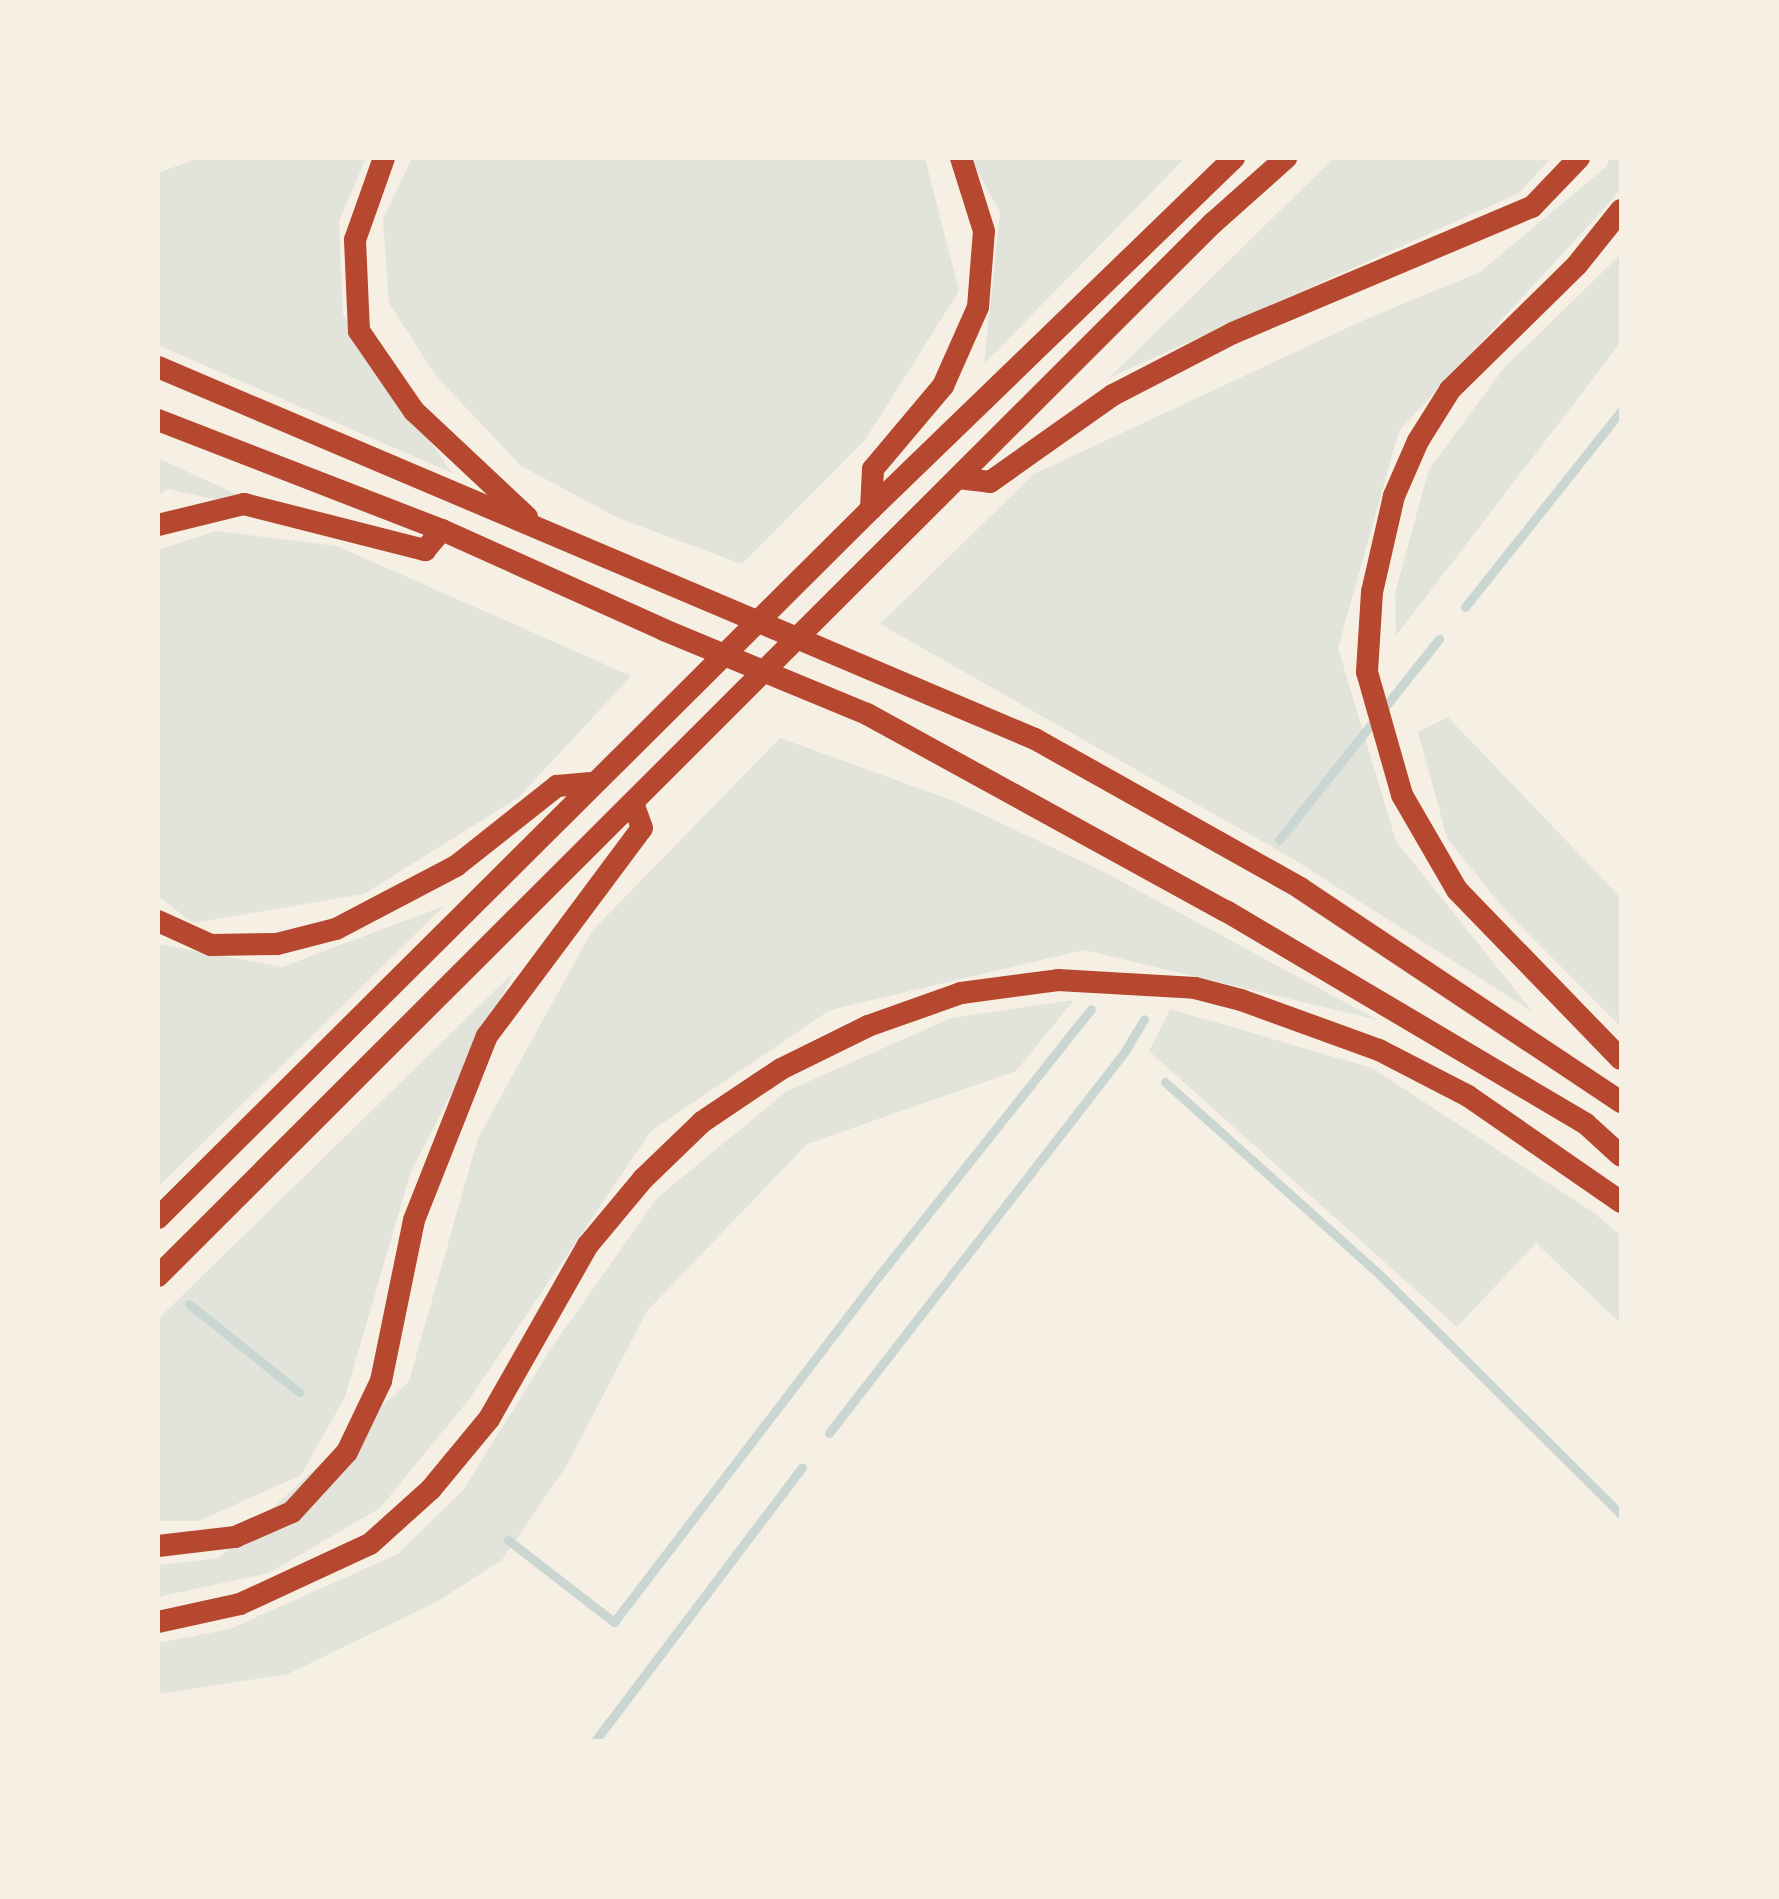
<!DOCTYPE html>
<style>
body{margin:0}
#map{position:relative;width:1779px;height:1899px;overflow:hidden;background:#f6efe4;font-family:"Source Sans 3",sans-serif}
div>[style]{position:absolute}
.green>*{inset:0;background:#e2e4dc}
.stream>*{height:9px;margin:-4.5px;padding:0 4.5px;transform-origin:4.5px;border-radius:4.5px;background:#c9d6d2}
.trunk>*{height:22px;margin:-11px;padding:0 11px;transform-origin:11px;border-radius:11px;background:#b5482f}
span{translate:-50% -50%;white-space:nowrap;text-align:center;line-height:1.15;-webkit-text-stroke:8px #f6efe4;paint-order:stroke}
.frame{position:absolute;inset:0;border:160px solid #f6efe4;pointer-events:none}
</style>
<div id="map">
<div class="green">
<div style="clip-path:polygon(199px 158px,366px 158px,339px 221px,343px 315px,452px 473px,158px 345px,158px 173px)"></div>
<div style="clip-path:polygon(412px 158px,925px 158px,959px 291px,865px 440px,742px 564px,618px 518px,521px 466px,436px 376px,389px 303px,383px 219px)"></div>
<div style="clip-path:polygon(970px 158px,1185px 158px,984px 364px,1000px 212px)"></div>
<div style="clip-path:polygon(1334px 158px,1551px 158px,1519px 193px,1109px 378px)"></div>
<div style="clip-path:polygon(1610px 158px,1621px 158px,1621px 188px,1613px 199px,1399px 431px,1338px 648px,1396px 841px,1533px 1012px,1293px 859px,880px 624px,1034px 474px,1364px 320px,1480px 272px,1606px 167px)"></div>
<div style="clip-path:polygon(1621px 254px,1621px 342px,1396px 636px,1395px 593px,1429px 469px,1504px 368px)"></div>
<div style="clip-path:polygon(158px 458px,275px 512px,167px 489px,158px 496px)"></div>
<div style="clip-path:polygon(216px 531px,337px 546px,631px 676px,519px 797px,364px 894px,193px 923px,158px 896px,158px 550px)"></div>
<div style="clip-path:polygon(1448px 717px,1621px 898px,1621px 1027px,1505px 910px,1447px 838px,1418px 732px)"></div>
<div style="clip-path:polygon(780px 738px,954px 801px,1102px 871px,1378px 1020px,1084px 950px,830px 1010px,651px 1131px,470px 1398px,380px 1508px,269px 1573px,158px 1597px,158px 1565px,219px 1558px,409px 1381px,478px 1138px,592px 931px)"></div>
<div style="clip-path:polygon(444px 906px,158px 1187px,158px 944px,282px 967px)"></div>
<div style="clip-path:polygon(515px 971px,411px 1171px,345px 1397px,301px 1475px,199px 1521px,158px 1521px,158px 1319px)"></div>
<div style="clip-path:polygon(1074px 1000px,1016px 1071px,807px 1144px,647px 1311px,567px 1465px,502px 1560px,438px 1601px,288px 1674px,158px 1694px,158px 1643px,230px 1629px,398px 1554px,464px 1489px,552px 1347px,657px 1198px,787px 1091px,951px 1018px)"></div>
<div style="clip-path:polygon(1170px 1009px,1372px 1068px,1594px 1213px,1621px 1236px,1621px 1324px,1536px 1243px,1457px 1327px,1149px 1051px)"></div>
</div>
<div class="stream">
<div style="left:1465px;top:607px;width:251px;rotate:-51.5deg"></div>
<div style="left:1279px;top:840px;width:257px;rotate:-51.5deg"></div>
<div style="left:1165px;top:1082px;width:289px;rotate:41.9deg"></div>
<div style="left:1380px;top:1275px;width:339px;rotate:44.8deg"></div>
<div style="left:189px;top:1304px;width:141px;rotate:38.7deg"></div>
<div style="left:829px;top:1433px;width:483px;rotate:-52.2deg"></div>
<div style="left:1125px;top:1051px;width:37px;rotate:-59deg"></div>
<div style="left:508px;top:1540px;width:134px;rotate:37.7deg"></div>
<div style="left:614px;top:1622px;width:439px;rotate:-52.6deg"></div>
<div style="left:881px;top:1273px;width:337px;rotate:-51.5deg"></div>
<div style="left:595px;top:1741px;width:343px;rotate:-52.9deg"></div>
</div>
<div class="trunk">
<div style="left:384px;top:158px;width:87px;rotate:109.5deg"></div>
<div style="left:355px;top:240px;width:91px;rotate:87.5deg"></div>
<div style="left:359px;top:331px;width:97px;rotate:55.5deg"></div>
<div style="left:414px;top:411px;width:155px;rotate:43.2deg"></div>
<div style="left:1621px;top:210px;width:70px;rotate:128.7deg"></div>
<div style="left:1577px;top:265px;width:178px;rotate:135.5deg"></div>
<div style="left:1450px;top:390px;width:60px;rotate:122.1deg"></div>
<div style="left:1418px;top:441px;width:60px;rotate:113.6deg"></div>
<div style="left:1394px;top:496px;width:98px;rotate:102.9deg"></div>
<div style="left:1372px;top:592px;width:80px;rotate:93.6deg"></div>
<div style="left:1367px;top:672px;width:128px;rotate:74.1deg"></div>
<div style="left:1402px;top:795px;width:110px;rotate:59.9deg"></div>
<div style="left:1457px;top:890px;width:235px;rotate:45.9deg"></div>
<div style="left:158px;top:367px;width:953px;rotate:22.99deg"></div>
<div style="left:1035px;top:739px;width:304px;rotate:29.3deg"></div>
<div style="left:1300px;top:888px;width:386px;rotate:33.7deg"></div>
<div style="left:158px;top:420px;width:305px;rotate:21.2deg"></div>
<div style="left:442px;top:530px;width:243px;rotate:24.2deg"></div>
<div style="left:664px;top:630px;width:220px;rotate:22.5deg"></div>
<div style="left:867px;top:714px;width:409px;rotate:28.8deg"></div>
<div style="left:1226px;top:911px;width:418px;rotate:30.6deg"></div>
<div style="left:1586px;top:1124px;width:47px;rotate:42.4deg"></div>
<div style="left:958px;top:478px;width:32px;rotate:7deg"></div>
<div style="left:990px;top:482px;width:151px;rotate:-35.3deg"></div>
<div style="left:1113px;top:395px;width:135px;rotate:-27.3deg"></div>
<div style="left:1233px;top:333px;width:324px;rotate:-22.9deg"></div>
<div style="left:1532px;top:207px;width:68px;rotate:-46.2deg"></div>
<div style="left:871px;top:509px;width:40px;rotate:-87.1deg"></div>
<div style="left:873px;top:469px;width:109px;rotate:-49.9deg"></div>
<div style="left:943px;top:386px;width:86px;rotate:-66.1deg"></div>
<div style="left:978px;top:307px;width:76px;rotate:-85.5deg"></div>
<div style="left:984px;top:231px;width:77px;rotate:-107.5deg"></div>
<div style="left:158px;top:525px;width:89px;rotate:-13.7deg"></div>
<div style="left:244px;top:504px;width:187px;rotate:14.3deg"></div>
<div style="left:425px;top:550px;width:26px;rotate:-50deg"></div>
<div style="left:158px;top:921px;width:58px;rotate:24.4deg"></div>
<div style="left:211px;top:945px;width:66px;rotate:-0.9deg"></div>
<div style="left:277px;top:944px;width:61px;rotate:-14.3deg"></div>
<div style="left:336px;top:929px;width:136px;rotate:-27.7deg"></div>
<div style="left:456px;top:866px;width:129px;rotate:-38.4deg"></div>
<div style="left:557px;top:786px;width:37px;rotate:-5deg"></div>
<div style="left:158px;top:1218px;width:1006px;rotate:-44.84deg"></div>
<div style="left:871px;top:509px;width:505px;rotate:-44.04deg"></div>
<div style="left:158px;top:1276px;width:1491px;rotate:-44.95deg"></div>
<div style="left:1213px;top:223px;width:98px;rotate:-41.7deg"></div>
<div style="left:158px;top:1546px;width:78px;rotate:-6.7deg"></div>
<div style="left:235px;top:1537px;width:62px;rotate:-23.7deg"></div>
<div style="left:292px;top:1512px;width:81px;rotate:-47.5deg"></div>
<div style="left:347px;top:1452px;width:79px;rotate:-64.4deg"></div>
<div style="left:381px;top:1381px;width:164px;rotate:-78.4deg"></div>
<div style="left:414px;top:1220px;width:198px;rotate:-68.4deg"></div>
<div style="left:487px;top:1036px;width:259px;rotate:-53.3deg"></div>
<div style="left:642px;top:828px;width:27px;rotate:-110deg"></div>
<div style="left:158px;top:1622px;width:84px;rotate:-12.4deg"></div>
<div style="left:240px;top:1604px;width:143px;rotate:-24.8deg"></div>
<div style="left:370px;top:1544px;width:82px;rotate:-42deg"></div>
<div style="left:431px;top:1489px;width:91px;rotate:-50.4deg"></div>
<div style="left:489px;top:1419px;width:200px;rotate:-60.4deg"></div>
<div style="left:588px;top:1245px;width:86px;rotate:-50.2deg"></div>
<div style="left:643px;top:1179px;width:82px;rotate:-44deg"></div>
<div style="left:702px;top:1122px;width:95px;rotate:-33.9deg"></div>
<div style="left:781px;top:1069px;width:97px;rotate:-26.3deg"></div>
<div style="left:868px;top:1026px;width:99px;rotate:-19.5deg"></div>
<div style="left:961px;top:993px;width:98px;rotate:-7.6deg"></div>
<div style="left:1058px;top:980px;width:137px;rotate:3.3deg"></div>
<div style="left:1195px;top:988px;width:48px;rotate:14.6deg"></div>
<div style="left:1241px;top:1000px;width:147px;rotate:19.9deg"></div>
<div style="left:1379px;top:1050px;width:100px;rotate:27.3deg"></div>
<div style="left:1468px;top:1096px;width:186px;rotate:34.7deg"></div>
</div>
<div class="frame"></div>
</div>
